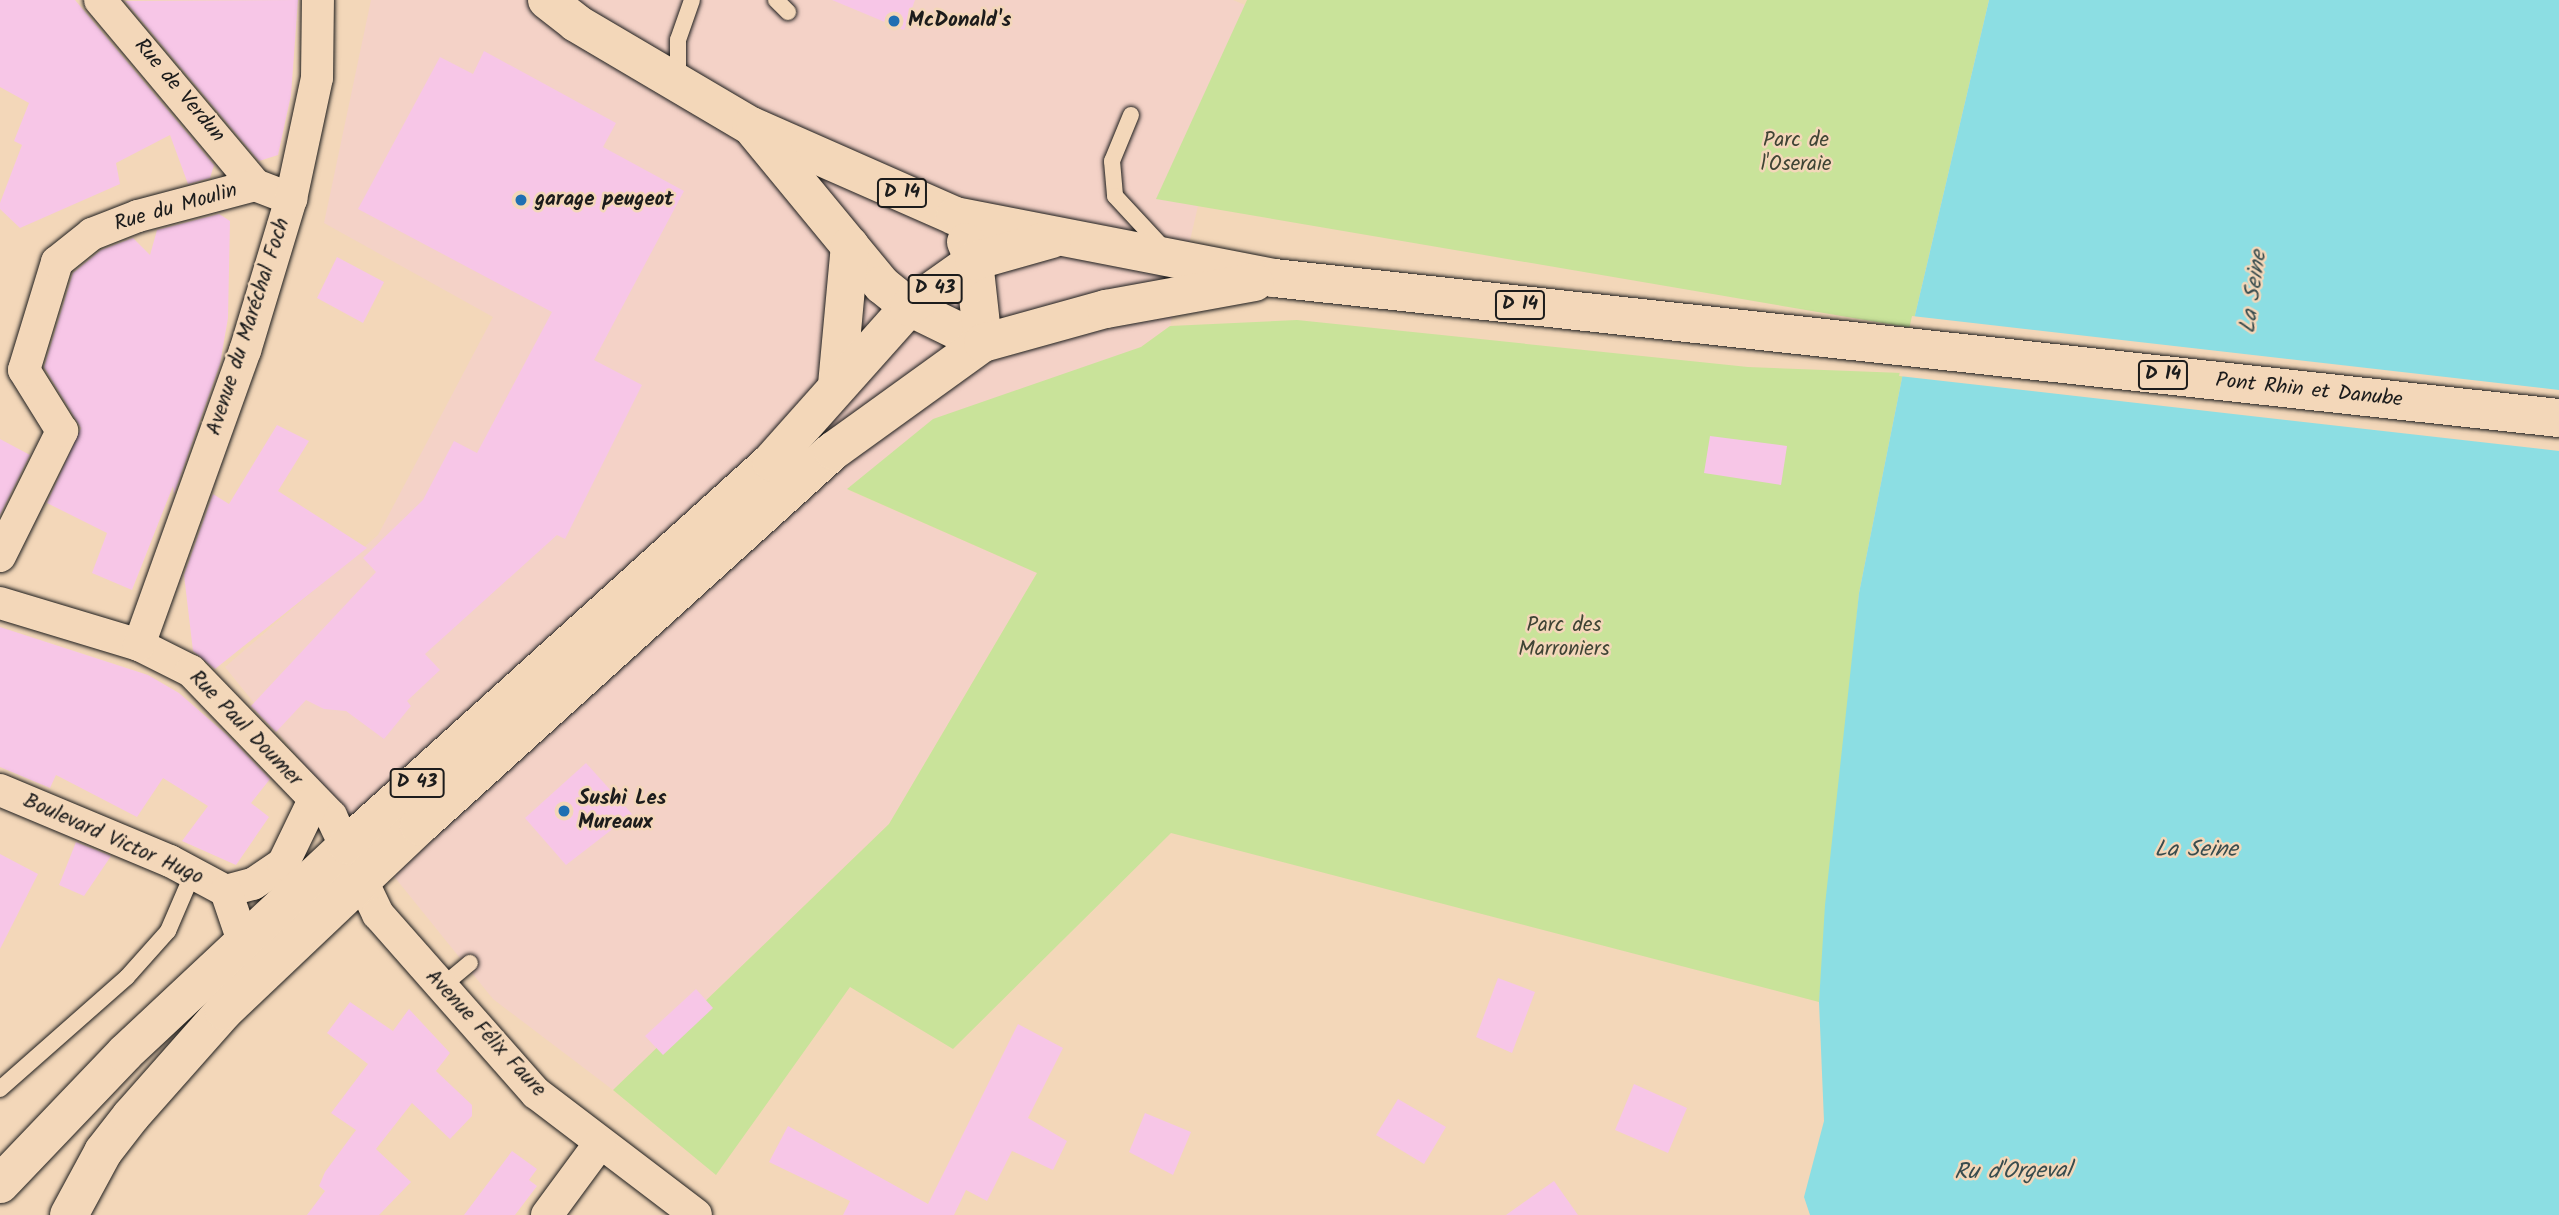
<!DOCTYPE html>
<meta charset="utf-8">
<style>
body{margin:0}
#map{position:relative;width:2559px;height:1215px;overflow:hidden;background:#f3d7b9;font-family:Kalam,sans-serif}
div>[style]{position:absolute}
.built>*{inset:0;background:#f4d2c7}
.green>*{inset:0;background:#c9e39a}
.water>*{inset:0;background:#8cdee3}
.pier>*{inset:0;background:#f3d7b9}
.building>*{inset:0;background:#f7c6e7}
.roads{filter:drop-shadow(0 0 2px #1c1c1c) drop-shadow(0 0 2px #1c1c1c)}
.lane>*{height:16px;margin:-8px;padding:0 8px;transform-origin:8px;border-radius:8px;background:#f3d7b9}
.street>*{height:32px;margin:-16px;padding:0 16px;transform-origin:16px;border-radius:16px;background:#f3d7b9}
.primary>*{height:38px;margin:-19px;padding:0 19px;transform-origin:19px;border-radius:19px;background:#f3d7b9}
.dots>*{width:19px;height:19px;translate:-50% -50%;box-sizing:border-box;border:4px solid #f3d7b9;border-radius:50%}
span{translate:-50% -50%;white-space:nowrap;text-align:center;line-height:1.15;-webkit-text-stroke:5px #f3d7b9;paint-order:stroke}
.shield-label span{padding:2px 5px;background:#f3d7b9;border:2px solid;border-radius:5px;-webkit-text-stroke-width:0}
.shield-label{font-size:19px;color:#1c1c1c;font-weight:700}
.poi-label{font-size:21px;color:#1c1c1c;font-weight:700}
.left{translate:0 -50%;text-align:left}
.street-label{font-size:21px;color:#1c1c1c}
.park-label{font-size:21px;color:#3f4435}
.water-label{font-size:23px;color:#384c4e;font-style:italic}
</style>
<div id="map">
<div class="built">
<div style="clip-path:polygon(371px 0,1233px 0,1245px 5px,1170px 326px,1141px 347px,848px 490px,1037px 573px,889px 824px,613px 1090px,493px 999px,225px 667px,378px 535px,493px 317px,324px 223px)"></div>
</div>
<div class="green">
<div style="clip-path:polygon(1247px 0,1989px 0,1912px 328px,1156px 199px)"></div>
<div style="clip-path:polygon(1297px 320px,1748px 367px,1903px 373px,1859px 593px,1819px 1002px,1171px 833px,953px 1049px,850px 987px,716px 1175px,613px 1090px,889px 824px,1037px 573px,847px 489px,933px 419px,1141px 347px,1170px 326px)"></div>
</div>
<div class="water">
<div style="clip-path:polygon(1989px 0,2559px 0,2559px 1215px,1810px 1215px,1804px 1197px,1824px 1121px,1819px 1002px,1825px 905px,1859px 593px,1912px 328px)"></div>
</div>
<div class="pier">
<div style="clip-path:polygon(1912px 316px,2559px 390px,2559px 451px,1899px 376px)"></div>
</div>
<div class="building">
<div style="clip-path:polygon(0 0,75px 0,214px 165px,210px 178px,188px 184px,170px 135px,116px 163px,120px 184px,20px 228px,0 209px,0 203px,22px 145px,14px 141px,29px 103px,0 87px)"></div>
<div style="clip-path:polygon(298px 0,291px 95px,278px 155px,259px 161px,125px 1px)"></div>
<div style="clip-path:polygon(832px 0,915px 0,904px 30px)"></div>
<div style="clip-path:polygon(484px 51px,616px 123px,603px 147px,684px 191px,594px 360px,642px 385px,565px 539px,557px 535px,425px 654px,440px 670px,407px 701px,411px 706px,384px 739px,346px 711px,324px 709px,306px 700px,276px 732px,251px 706px,376px 572px,363px 558px,423px 500px,454px 441px,477px 453px,552px 312px,358px 209px,440px 57px,473px 74px)"></div>
<div style="clip-path:polygon(219px 214px,230px 221px,228px 318px,220px 364px,174px 494px,173px 486px,132px 590px,92px 573px,107px 533px,47px 503px,81px 428px,44px 367px,73px 273px,101px 250px,133px 238px,150px 255px,157px 230px)"></div>
<div style="clip-path:polygon(337px 257px,384px 282px,363px 323px,317px 298px)"></div>
<div style="clip-path:polygon(277px 425px,309px 441px,278px 491px,367px 548px,215px 669px,193px 651px,184px 575px,213px 494px,229px 504px)"></div>
<div style="clip-path:polygon(1710px 436px,1787px 446px,1781px 485px,1704px 473px)"></div>
<div style="clip-path:polygon(0 439px,30px 455px,0 515px)"></div>
<div style="clip-path:polygon(0 627px,148px 675px,179px 693px,227px 735px,270px 779px,251px 803px,269px 817px,236px 865px,182px 841px,208px 806px,163px 778px,137px 817px,56px 775px,50px 788px,0 767px)"></div>
<div style="clip-path:polygon(586px 763px,632px 814px,566px 865px,525px 818px)"></div>
<div style="clip-path:polygon(76px 842px,111px 856px,84px 896px,59px 885px)"></div>
<div style="clip-path:polygon(0 854px,38px 874px,0 949px)"></div>
<div style="clip-path:polygon(1498px 978px,1535px 992px,1512px 1053px,1476px 1037px)"></div>
<div style="clip-path:polygon(696px 989px,713px 1008px,663px 1055px,645px 1036px)"></div>
<div style="clip-path:polygon(350px 1002px,393px 1031px,409px 1009px,450px 1053px,436px 1071px,472px 1105px,472px 1116px,450px 1139px,412px 1103px,376px 1149px,411px 1182px,379px 1215px,307px 1215px,325px 1191px,319px 1186px,325px 1172px,356px 1130px,331px 1113px,368px 1064px,327px 1033px)"></div>
<div style="clip-path:polygon(1018px 1024px,1063px 1048px,1028px 1118px,1067px 1141px,1053px 1170px,1012px 1151px,987px 1201px,966px 1190px,954px 1215px,843px 1215px,850px 1201px,769px 1162px,788px 1126px,928px 1204px)"></div>
<div style="clip-path:polygon(1634px 1084px,1687px 1108px,1668px 1153px,1615px 1130px)"></div>
<div style="clip-path:polygon(1398px 1099px,1446px 1127px,1424px 1164px,1376px 1135px)"></div>
<div style="clip-path:polygon(1145px 1113px,1191px 1132px,1173px 1175px,1129px 1152px)"></div>
<div style="clip-path:polygon(512px 1151px,537px 1169px,529px 1180px,537px 1186px,515px 1215px,464px 1215px)"></div>
<div style="clip-path:polygon(1554px 1181px,1578px 1215px,1506px 1215px)"></div>
</div>
<div class="roads">
<div class="lane">
<div style="left:776px;top:0;width:17px;rotate:45deg"></div>
<div style="left:678px;top:81px;width:41px;rotate:-90deg"></div>
<div style="left:678px;top:40px;width:42px;rotate:-70.7deg"></div>
<div style="left:1131px;top:115px;width:50px;rotate:112.4deg"></div>
<div style="left:1112px;top:161px;width:35px;rotate:85deg"></div>
<div style="left:1115px;top:196px;width:74px;rotate:47.2deg"></div>
<div style="left:440px;top:988px;width:39px;rotate:-40deg"></div>
<div style="left:0;top:1089px;width:169px;rotate:-41.4deg"></div>
<div style="left:127px;top:977px;width:62px;rotate:-48.3deg"></div>
<div style="left:168px;top:931px;width:63px;rotate:-66.7deg"></div>
</div>
<div class="street">
<div style="left:100px;top:0;width:241px;rotate:50deg"></div>
<div style="left:0;top:556px;width:140px;rotate:-63.6deg"></div>
<div style="left:62px;top:431px;width:72px;rotate:-121.9deg"></div>
<div style="left:24px;top:370px;width:113px;rotate:-73deg"></div>
<div style="left:57px;top:262px;width:45px;rotate:-38.7deg"></div>
<div style="left:92px;top:234px;width:49px;rotate:-21.4deg"></div>
<div style="left:138px;top:216px;width:121px;rotate:-14.8deg"></div>
<div style="left:255px;top:185px;width:39px;rotate:21deg"></div>
<div style="left:0;top:603px;width:145px;rotate:16.8deg"></div>
<div style="left:139px;top:645px;width:58px;rotate:26.6deg"></div>
<div style="left:191px;top:671px;width:202px;rotate:46deg"></div>
<div style="left:331px;top:816px;width:109px;rotate:64.4deg"></div>
<div style="left:378px;top:914px;width:239px;rotate:48.6deg"></div>
<div style="left:536px;top:1093px;width:201px;rotate:37.3deg"></div>
<div style="left:139px;top:645px;width:313px;rotate:-70.2deg"></div>
<div style="left:245px;top:351px;width:159px;rotate:-73.2deg"></div>
<div style="left:291px;top:199px;width:124px;rotate:-77.9deg"></div>
<div style="left:317px;top:78px;width:78px;rotate:-89.3deg"></div>
<div style="left:0;top:790px;width:184px;rotate:22.7deg"></div>
<div style="left:170px;top:861px;width:64px;rotate:28.2deg"></div>
<div style="left:226px;top:891px;width:28px;rotate:-15deg"></div>
<div style="left:253px;top:884px;width:36px;rotate:-34deg"></div>
<div style="left:283px;top:864px;width:71px;rotate:-64.2deg"></div>
<div style="left:226px;top:891px;width:56px;rotate:71.2deg"></div>
<div style="left:547px;top:1215px;width:89px;rotate:-53.6deg"></div>
</div>
<div class="primary">
<div style="left:547px;top:0;width:37px;rotate:38deg"></div>
<div style="left:576px;top:23px;width:203px;rotate:30.5deg"></div>
<div style="left:751px;top:126px;width:223px;rotate:23.8deg"></div>
<div style="left:955px;top:216px;width:325px;rotate:11deg"></div>
<div style="left:1274px;top:278px;width:1293px;rotate:6.22deg"></div>
<div style="left:755px;top:131px;width:200px;rotate:50.5deg"></div>
<div style="left:882px;top:285px;width:35px;rotate:39deg"></div>
<div style="left:909px;top:307px;width:82px;rotate:25.9deg"></div>
<div style="left:966px;top:242px;width:21px;rotate:67deg"></div>
<div style="left:974px;top:261px;width:82px;rotate:83.7deg"></div>
<div style="left:837px;top:385px;width:140px;rotate:-84.7deg"></div>
<div style="left:0;top:1184px;width:181px;rotate:-46.3deg"></div>
<div style="left:125px;top:1053px;width:304px;rotate:-43.1deg"></div>
<div style="left:347px;top:845px;width:571px;rotate:-42.09deg"></div>
<div style="left:771px;top:462px;width:208px;rotate:-48.3deg"></div>
<div style="left:909px;top:307px;width:80px;rotate:-35.3deg"></div>
<div style="left:974px;top:261px;width:81px;rotate:-15.8deg"></div>
<div style="left:69px;top:1215px;width:72px;rotate:-61.6deg"></div>
<div style="left:103px;top:1152px;width:46px;rotate:-52.1deg"></div>
<div style="left:131px;top:1116px;width:140px;rotate:-48.5deg"></div>
<div style="left:224px;top:1011px;width:269px;rotate:-43.5deg"></div>
<div style="left:419px;top:826px;width:559px;rotate:-42.17deg"></div>
<div style="left:833px;top:451px;width:185px;rotate:-35.8deg"></div>
<div style="left:983px;top:343px;width:128px;rotate:-15.5deg"></div>
<div style="left:1106px;top:309px;width:151px;rotate:-10.3deg"></div>
</div>
</div>
<div class="dots">
<div style="left:894px;top:21px;background:#1f6fb2"></div>
<div style="left:521px;top:200px;background:#1f6fb2"></div>
<div style="left:564px;top:811px;background:#1f6fb2"></div>
</div>
<div class="shield-label">
<span style="left:902px;top:193px">D 14</span>
<span style="left:935px;top:289px">D 43</span>
<span style="left:1520px;top:305px">D 14</span>
<span style="left:2163px;top:375px">D 14</span>
<span style="left:417px;top:783px">D 43</span>
</div>
<div class="poi-label">
<span class="left" style="left:908px;top:21px">McDonald's</span>
<span class="left" style="left:535px;top:200px">garage peugeot</span>
<span class="left" style="left:578px;top:811px">Sushi Les<br>Mureaux</span>
</div>
<div class="street-label">
<span style="left:179px;top:91px;rotate:50deg">Rue de Verdun</span>
<span style="left:176px;top:208px;rotate:-16deg">Rue du Moulin</span>
<span style="left:249px;top:327px;rotate:-72deg">Avenue du Maréchal Foch</span>
<span style="left:2309px;top:391px;rotate:6deg">Pont Rhin et Danube</span>
<span style="left:245px;top:729px;rotate:46deg">Rue Paul Doumer</span>
<span style="left:113px;top:840px;rotate:24deg">Boulevard Victor Hugo</span>
<span style="left:485px;top:1034px;rotate:47deg">Avenue Félix Faure</span>
</div>
<div class="park-label">
<span style="left:1796px;top:153px">Parc de<br>l'Oseraie</span>
<span style="left:1564px;top:638px">Parc des<br>Marroniers</span>
</div>
<div class="water-label">
<span style="left:2254px;top:292px;rotate:-82deg">La Seine</span>
<span style="left:2196px;top:850px">La Seine</span>
<span style="left:2013px;top:1172px;rotate:-1deg">Ru d'Orgeval</span>
</div>
</div>
